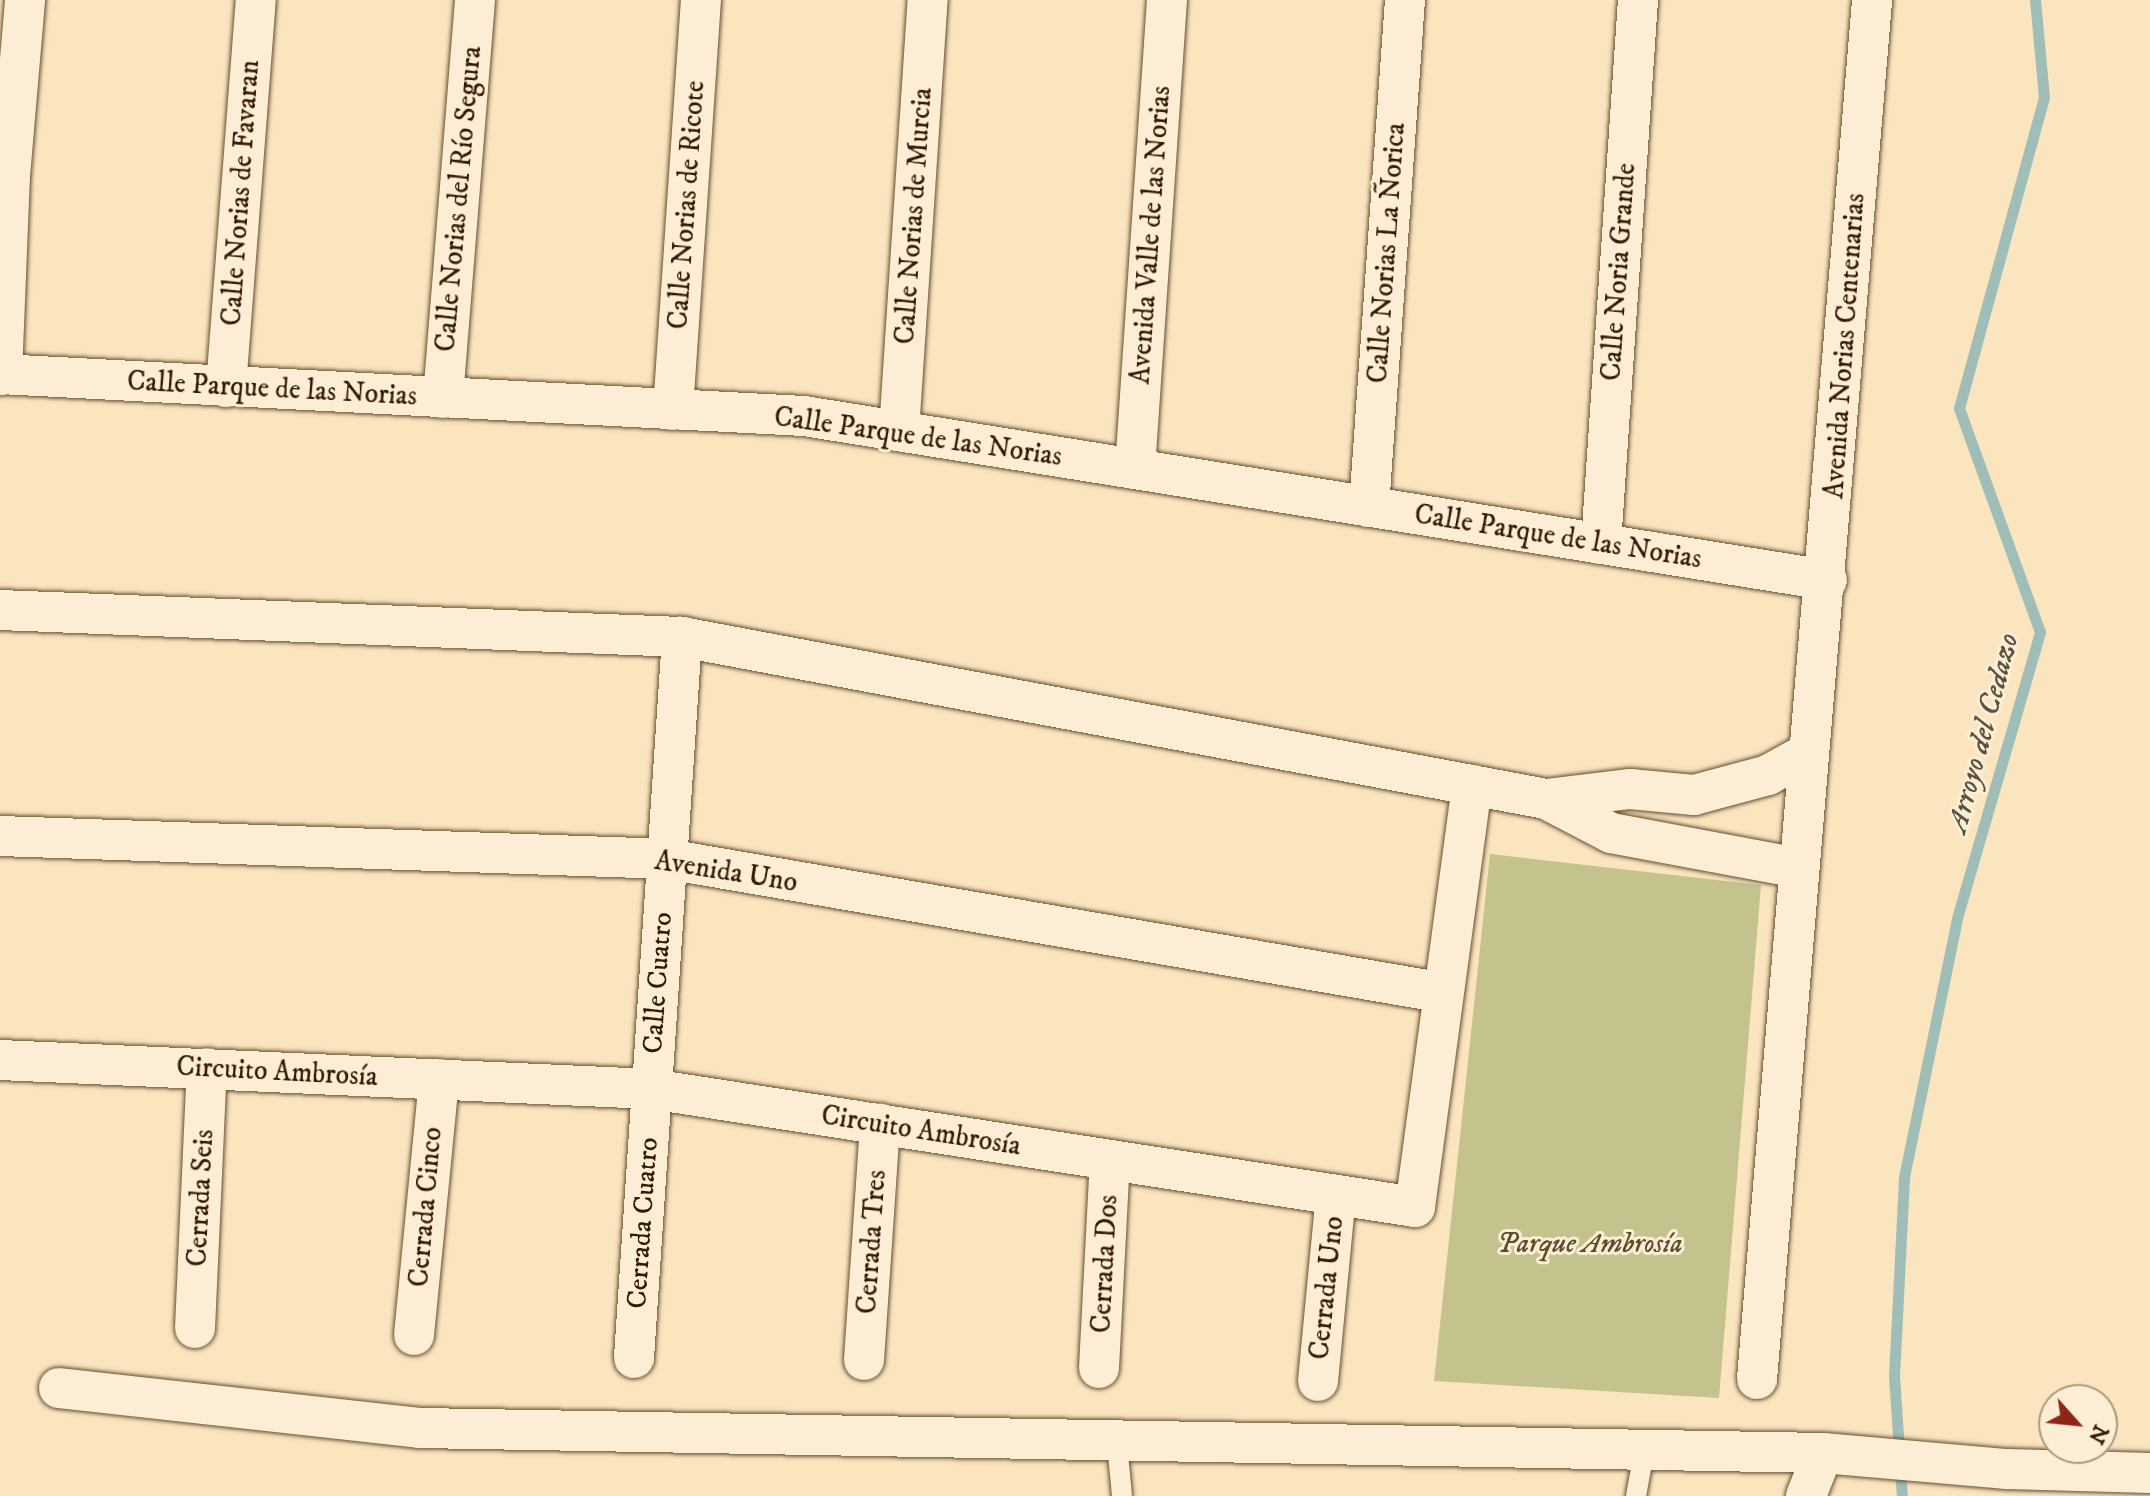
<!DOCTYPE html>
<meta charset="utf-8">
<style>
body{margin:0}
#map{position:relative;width:2150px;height:1496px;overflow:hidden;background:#fae5be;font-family:"IM FELL DW Pica",serif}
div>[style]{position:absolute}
.green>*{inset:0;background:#c4c38d}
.stream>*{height:11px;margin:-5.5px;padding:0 5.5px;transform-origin:5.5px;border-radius:5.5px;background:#9fbeb8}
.roads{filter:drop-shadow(0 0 2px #654d30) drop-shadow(0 0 2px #654d30)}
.lane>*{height:20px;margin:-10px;padding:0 10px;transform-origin:10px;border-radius:10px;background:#fceed5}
.street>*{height:40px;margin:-20px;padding:0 20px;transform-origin:20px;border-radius:20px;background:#fceed5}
span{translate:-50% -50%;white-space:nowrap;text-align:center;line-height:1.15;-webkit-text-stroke:6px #fceed5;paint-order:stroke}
.street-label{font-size:28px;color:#331a00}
.park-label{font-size:28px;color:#5e4d2a;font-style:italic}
.water-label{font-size:30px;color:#595340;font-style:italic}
.north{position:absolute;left:2038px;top:1384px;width:80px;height:80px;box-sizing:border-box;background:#fceed5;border:2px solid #ac9980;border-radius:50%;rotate:117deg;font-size:22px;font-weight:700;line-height:32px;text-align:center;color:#331a00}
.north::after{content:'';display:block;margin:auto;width:28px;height:36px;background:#8f2418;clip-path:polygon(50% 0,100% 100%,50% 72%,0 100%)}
</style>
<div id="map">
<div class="green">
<div style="clip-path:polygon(1490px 854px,1761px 885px,1719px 1398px,1434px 1381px)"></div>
</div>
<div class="stream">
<div style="left:1899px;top:1451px;width:75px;rotate:-93.8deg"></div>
<div style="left:1894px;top:1376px;width:199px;rotate:-87.1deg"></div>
<div style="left:1904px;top:1177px;width:264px;rotate:-78.4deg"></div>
<div style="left:1957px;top:918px;width:298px;rotate:-73.8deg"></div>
<div style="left:2040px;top:632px;width:238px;rotate:-109.9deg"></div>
<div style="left:1959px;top:408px;width:322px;rotate:-74.7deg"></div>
<div style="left:2044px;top:97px;width:97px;rotate:-95.3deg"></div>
<div style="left:1900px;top:1468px;width:28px;rotate:86deg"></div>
</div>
<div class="roads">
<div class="lane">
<div style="left:1117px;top:1443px;width:53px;rotate:84.6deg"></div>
<div style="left:1636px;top:1496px;width:45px;rotate:-79.7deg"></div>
</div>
<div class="street">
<div style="left:0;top:374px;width:805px;rotate:2.99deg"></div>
<div style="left:804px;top:416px;width:1036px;rotate:9.11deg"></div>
<div style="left:2px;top:375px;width:199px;rotate:-87.7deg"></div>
<div style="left:10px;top:176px;width:177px;rotate:-85.1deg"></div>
<div style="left:226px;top:387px;width:388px;rotate:-85.6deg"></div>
<div style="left:443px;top:398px;width:399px;rotate:-85.4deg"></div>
<div style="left:673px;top:410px;width:411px;rotate:-86.1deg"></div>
<div style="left:899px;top:431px;width:432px;rotate:-86.2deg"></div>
<div style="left:1135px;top:469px;width:470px;rotate:-86.1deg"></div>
<div style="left:1369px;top:507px;width:508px;rotate:-85.94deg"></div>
<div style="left:1601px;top:544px;width:545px;rotate:-86.11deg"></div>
<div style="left:0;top:610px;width:683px;rotate:2.27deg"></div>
<div style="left:682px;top:637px;width:879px;rotate:10.62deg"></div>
<div style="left:1546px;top:799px;width:73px;rotate:27.6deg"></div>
<div style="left:1611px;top:833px;width:190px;rotate:10.6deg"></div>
<div style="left:1546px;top:799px;width:85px;rotate:-6.8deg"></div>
<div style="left:1630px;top:789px;width:64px;rotate:5.4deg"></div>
<div style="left:1694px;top:795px;width:77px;rotate:-15.1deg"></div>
<div style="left:1768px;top:775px;width:43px;rotate:-28.9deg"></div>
<div style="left:0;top:836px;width:667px;rotate:1.97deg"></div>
<div style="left:667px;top:859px;width:788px;rotate:9.78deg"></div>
<div style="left:0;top:1060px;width:652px;rotate:2.55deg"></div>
<div style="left:651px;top:1089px;width:773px;rotate:8.78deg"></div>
<div style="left:1415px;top:1207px;width:426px;rotate:-82.3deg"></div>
<div style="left:195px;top:1328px;width:260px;rotate:-87.4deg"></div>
<div style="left:414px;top:1335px;width:257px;rotate:-84.4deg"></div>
<div style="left:634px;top:1358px;width:723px;rotate:-86.19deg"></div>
<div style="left:864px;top:1360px;width:237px;rotate:-86.1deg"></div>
<div style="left:1099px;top:1368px;width:208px;rotate:-87deg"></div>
<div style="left:1757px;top:1379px;width:1384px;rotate:-85.23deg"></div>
<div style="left:1318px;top:1381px;width:187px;rotate:-84.5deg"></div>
<div style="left:59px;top:1388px;width:363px;rotate:6.3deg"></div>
<div style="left:420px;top:1428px;width:1403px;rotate:1.02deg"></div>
<div style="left:1823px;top:1453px;width:185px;rotate:5deg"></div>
<div style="left:2007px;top:1469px;width:143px;rotate:1.6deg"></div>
<div style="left:1806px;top:1496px;width:46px;rotate:-68.4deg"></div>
</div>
</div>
<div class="street-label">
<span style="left:241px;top:193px;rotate:-86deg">Calle Norias de Favaran</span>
<span style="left:459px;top:199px;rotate:-85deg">Calle Norias del Río Segura</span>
<span style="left:687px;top:205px;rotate:-86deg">Calle Norias de Ricote</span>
<span style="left:914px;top:216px;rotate:-86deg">Calle Norias de Murcia</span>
<span style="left:1151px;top:235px;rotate:-86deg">Avenida Valle de las Norias</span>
<span style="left:1387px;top:253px;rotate:-86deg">Calle Norias La Ñorica</span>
<span style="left:1619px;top:272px;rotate:-86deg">Calle Noria Grande</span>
<span style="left:1845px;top:346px;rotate:-86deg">Avenida Norias Centenarias</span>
<span style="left:272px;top:389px;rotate:3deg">Calle Parque de las Norias</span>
<span style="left:918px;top:437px;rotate:8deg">Calle Parque de las Norias</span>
<span style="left:1558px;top:537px;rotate:9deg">Calle Parque de las Norias</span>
<span style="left:726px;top:872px;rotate:9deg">Avenida Uno</span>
<span style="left:658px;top:983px;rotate:-86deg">Calle Cuatro</span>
<span style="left:277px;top:1072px;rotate:3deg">Circuito Ambrosía</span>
<span style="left:921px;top:1131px;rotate:9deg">Circuito Ambrosía</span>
<span style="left:201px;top:1198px;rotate:-87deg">Cerrada Seis</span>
<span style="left:426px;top:1207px;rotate:-85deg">Cerrada Cinco</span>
<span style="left:643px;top:1223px;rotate:-86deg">Cerrada Cuatro</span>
<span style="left:872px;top:1242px;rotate:-86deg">Cerrada Tres</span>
<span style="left:1105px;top:1264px;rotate:-87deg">Cerrada Dos</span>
<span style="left:1327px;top:1288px;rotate:-84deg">Cerrada Uno</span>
</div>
<div class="park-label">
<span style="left:1590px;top:1244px">Parque Ambrosía</span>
</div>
<div class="water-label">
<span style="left:1984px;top:733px;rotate:-75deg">Arroyo del Cedazo</span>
</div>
<div class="north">N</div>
</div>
